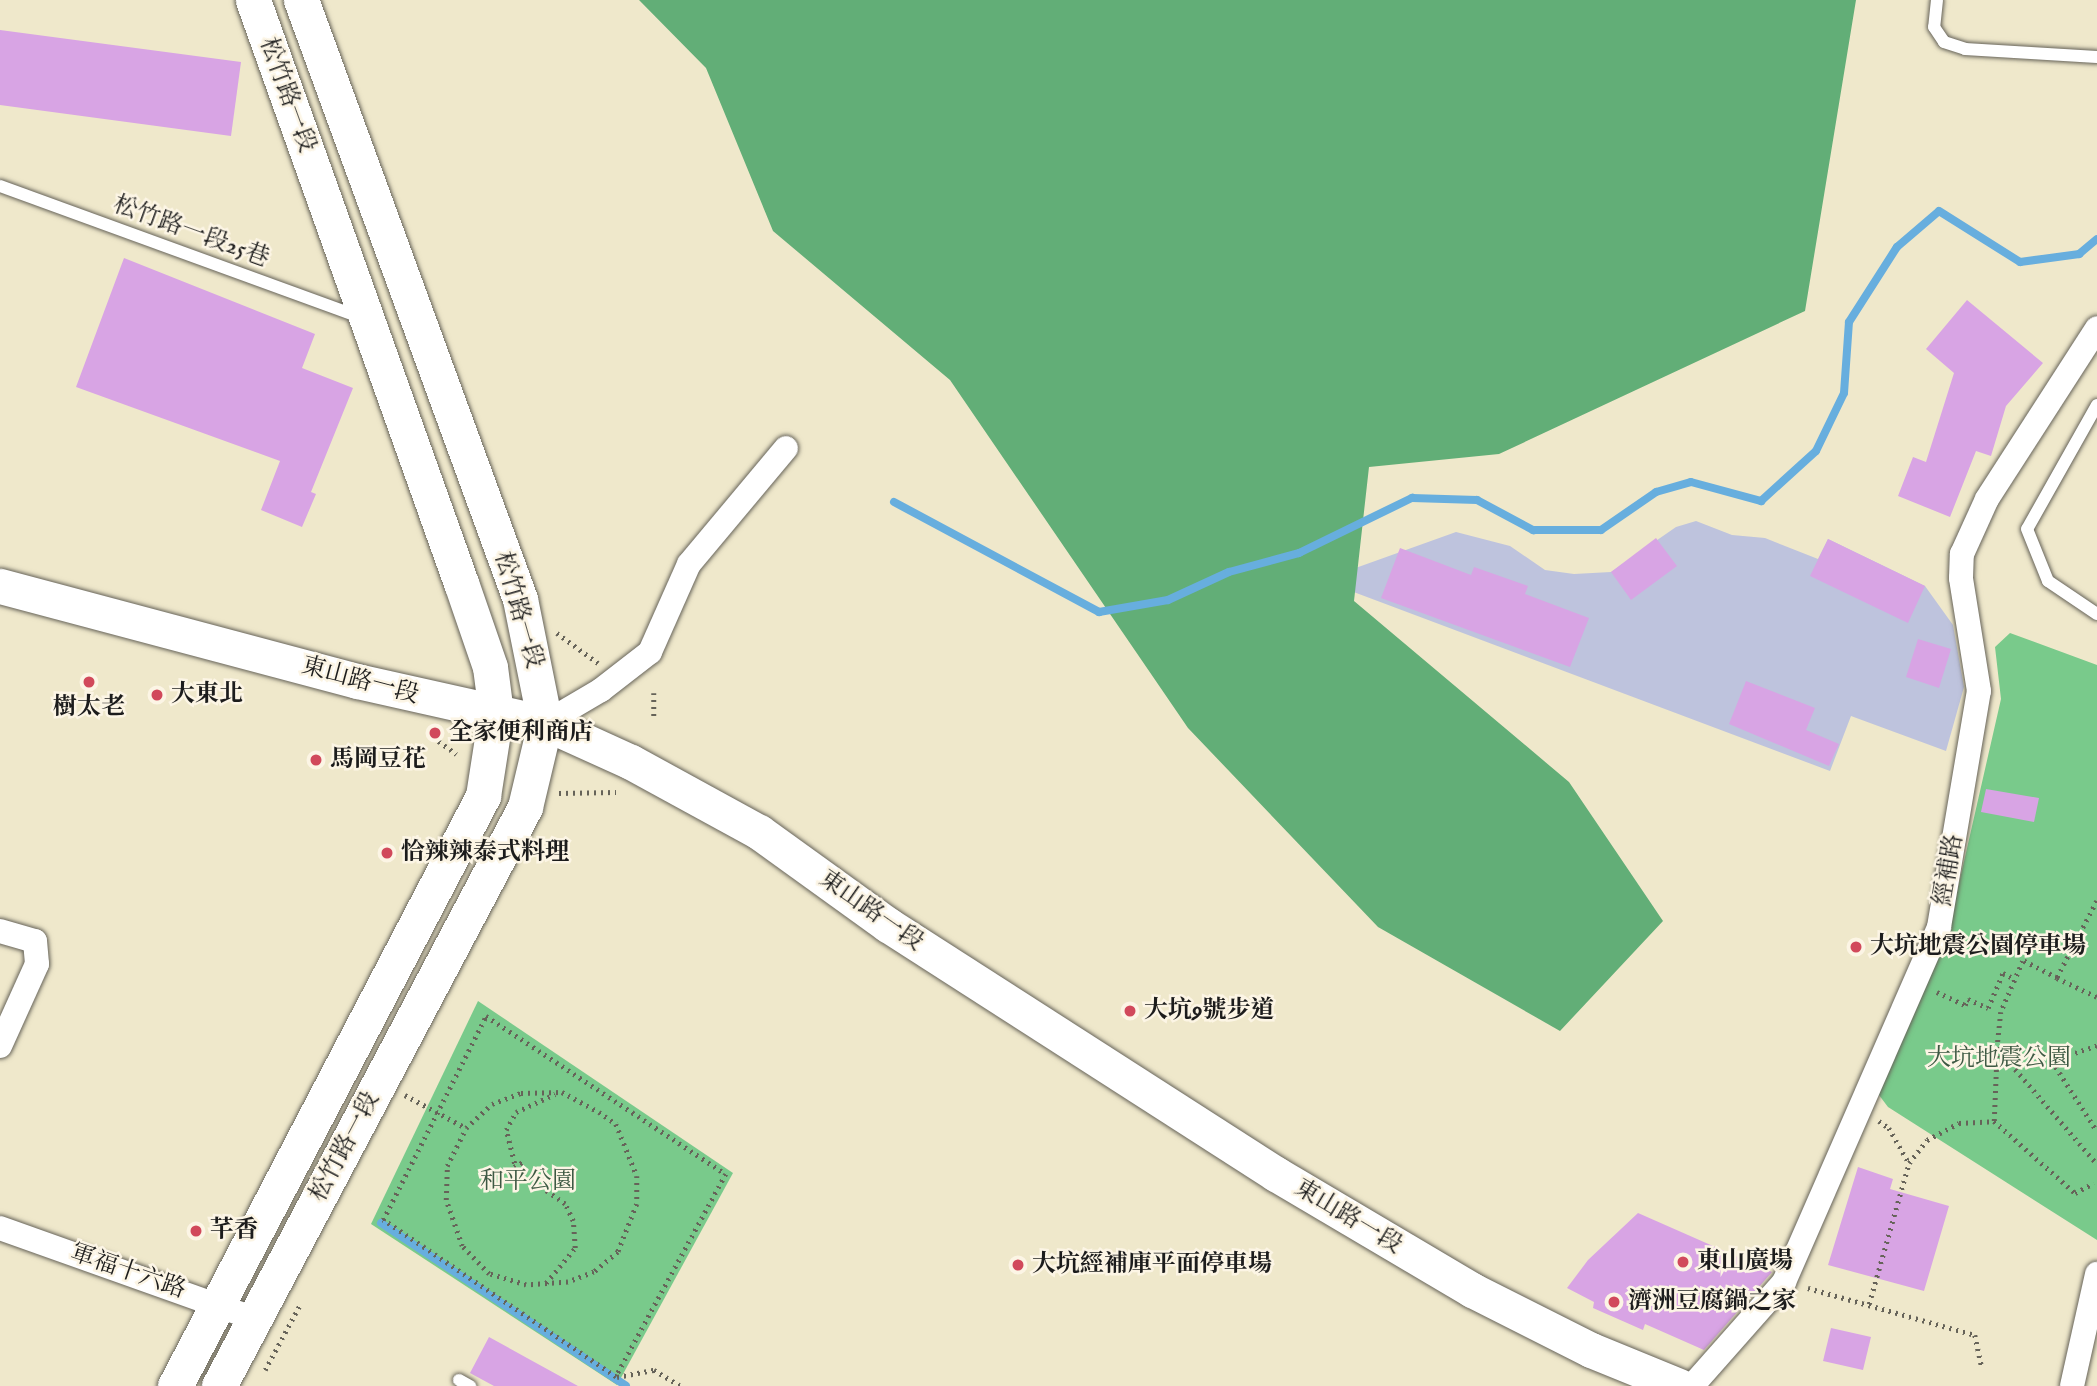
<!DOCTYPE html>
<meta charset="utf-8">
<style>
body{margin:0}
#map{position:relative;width:2097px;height:1386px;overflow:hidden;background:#efe8cb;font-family:"IM FELL English","Noto Serif TC",serif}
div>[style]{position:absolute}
.industrial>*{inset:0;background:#bec3dd}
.green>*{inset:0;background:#79ca8b}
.forest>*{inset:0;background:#62ae77}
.stream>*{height:8px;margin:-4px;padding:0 4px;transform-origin:4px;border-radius:4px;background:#67aede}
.building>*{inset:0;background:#d8a4e4}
.path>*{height:4.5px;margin-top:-2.25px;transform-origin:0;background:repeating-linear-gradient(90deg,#666359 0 2px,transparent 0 7px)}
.roads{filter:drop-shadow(0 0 2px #666359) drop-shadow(0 0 2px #666359)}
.lane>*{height:12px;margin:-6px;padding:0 6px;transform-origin:6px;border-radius:6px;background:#fff}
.street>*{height:24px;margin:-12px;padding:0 12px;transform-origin:12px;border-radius:12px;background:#fff}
.secondary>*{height:35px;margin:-17.5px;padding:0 17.5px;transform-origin:17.5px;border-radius:17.5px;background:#fff}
.dots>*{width:19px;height:19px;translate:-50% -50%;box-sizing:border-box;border:4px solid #fcf5e5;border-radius:50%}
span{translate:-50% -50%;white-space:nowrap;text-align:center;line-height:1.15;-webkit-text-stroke:5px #fcf5e5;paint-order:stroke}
.street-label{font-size:24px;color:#1c1c1c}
.poi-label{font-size:24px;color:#1c1c1c;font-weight:700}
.left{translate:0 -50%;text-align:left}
.park-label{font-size:24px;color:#3d5943}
</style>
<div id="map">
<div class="industrial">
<div style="clip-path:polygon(1696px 521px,1732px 535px,1765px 538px,1818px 559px,1828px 539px,1925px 586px,1953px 625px,1964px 687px,1946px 751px,1851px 716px,1830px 771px,1343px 588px,1350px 570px,1456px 532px,1510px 546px,1545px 570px,1574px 574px,1611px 572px,1676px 527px)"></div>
</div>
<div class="green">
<div style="clip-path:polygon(2010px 633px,2097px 665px,2097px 1240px,1888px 1107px,1879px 1095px,1881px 1080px,1947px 936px,2001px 699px,1995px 647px)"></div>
<div style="clip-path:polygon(478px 1001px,733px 1173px,617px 1385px,371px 1224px)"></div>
</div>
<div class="forest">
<div style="clip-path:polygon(639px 0,1856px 0,1805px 311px,1499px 454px,1369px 467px,1354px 601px,1569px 782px,1663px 921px,1560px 1031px,1378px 927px,1188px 728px,950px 380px,773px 231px,706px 68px)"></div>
</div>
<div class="stream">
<div style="left:894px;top:502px;width:233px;rotate:28.2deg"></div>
<div style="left:1099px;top:612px;width:70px;rotate:-9.9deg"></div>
<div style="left:1168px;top:600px;width:67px;rotate:-24.7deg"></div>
<div style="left:1229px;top:572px;width:73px;rotate:-15.2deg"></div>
<div style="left:1299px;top:553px;width:126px;rotate:-26deg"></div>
<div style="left:1412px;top:498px;width:65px;rotate:1.8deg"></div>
<div style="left:1477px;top:500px;width:64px;rotate:28.2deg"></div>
<div style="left:1533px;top:530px;width:68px"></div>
<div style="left:1601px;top:530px;width:67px;rotate:-34.6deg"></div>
<div style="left:1656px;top:492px;width:36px;rotate:-16deg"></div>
<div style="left:1691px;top:482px;width:73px;rotate:15.2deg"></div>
<div style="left:1761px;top:501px;width:74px;rotate:-42.3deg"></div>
<div style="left:1816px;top:451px;width:64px;rotate:-64.2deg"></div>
<div style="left:1844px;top:393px;width:71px;rotate:-86deg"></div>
<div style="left:1849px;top:322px;width:89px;rotate:-57.4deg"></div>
<div style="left:1897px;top:247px;width:55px;rotate:-40.6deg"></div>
<div style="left:1939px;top:211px;width:96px;rotate:32.2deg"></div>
<div style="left:2020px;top:262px;width:60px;rotate:-7.7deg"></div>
<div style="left:2079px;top:254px;width:23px;rotate:-40deg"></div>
<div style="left:381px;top:1223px;width:294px;rotate:33.6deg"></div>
</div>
<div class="building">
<div style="clip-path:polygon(0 30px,241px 62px,231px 136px,0 105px)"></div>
<div style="clip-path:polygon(124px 258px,315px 334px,302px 368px,353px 388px,311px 492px,316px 494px,302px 527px,261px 510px,280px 461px,76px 387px)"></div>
<div style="clip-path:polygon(1967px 300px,2043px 363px,2006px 406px,1991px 456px,1976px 451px,1950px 517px,1898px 496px,1913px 457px,1926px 462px,1954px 373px,1926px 349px)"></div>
<div style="clip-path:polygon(1656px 538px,1677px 566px,1631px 600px,1611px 572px)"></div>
<div style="clip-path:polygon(1828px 539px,1925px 586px,1908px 623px,1810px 576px)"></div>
<div style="clip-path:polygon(1400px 548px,1471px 575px,1474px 567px,1528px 586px,1525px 594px,1589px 618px,1570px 667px,1381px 598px)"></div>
<div style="clip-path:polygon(1918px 639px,1951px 649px,1939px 688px,1906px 677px)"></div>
<div style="clip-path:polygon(1746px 681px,1815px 708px,1806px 730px,1839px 744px,1829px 766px,1729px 724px)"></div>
<div style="clip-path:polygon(1986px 789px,2039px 798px,2034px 822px,1981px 812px)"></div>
<div style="clip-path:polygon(1858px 1167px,1893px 1179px,1890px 1189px,1949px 1206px,1924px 1291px,1828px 1265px)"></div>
<div style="clip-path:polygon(1638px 1213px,1772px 1272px,1704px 1350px,1645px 1324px,1643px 1330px,1593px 1308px,1594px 1302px,1567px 1288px,1588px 1260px)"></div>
<div style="clip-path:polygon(1831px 1328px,1871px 1337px,1863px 1370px,1823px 1361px)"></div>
<div style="clip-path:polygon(489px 1337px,527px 1358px,578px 1386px,494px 1386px,470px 1373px)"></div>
</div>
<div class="path">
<div style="left:557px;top:633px;width:51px;rotate:36.2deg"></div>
<div style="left:654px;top:693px;width:23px;rotate:90deg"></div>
<div style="left:433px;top:737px;width:29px;rotate:36deg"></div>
<div style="left:559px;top:793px;width:57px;rotate:-1deg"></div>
<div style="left:2097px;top:901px;width:87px;rotate:117.5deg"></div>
<div style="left:2057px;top:978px;width:44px;rotate:25.4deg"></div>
<div style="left:2057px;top:978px;width:38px;rotate:-153deg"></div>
<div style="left:2023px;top:961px;width:56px;rotate:113.3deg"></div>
<div style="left:2001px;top:1012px;width:36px;rotate:96deg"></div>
<div style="left:1997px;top:1048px;width:153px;rotate:49.2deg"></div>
<div style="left:1937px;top:992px;width:31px;rotate:25deg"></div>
<div style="left:1965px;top:1005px;width:7px;rotate:-63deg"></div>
<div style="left:1968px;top:999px;width:22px;rotate:24deg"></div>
<div style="left:1988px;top:1008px;width:38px;rotate:-67deg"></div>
<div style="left:2003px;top:973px;width:13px;rotate:27deg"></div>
<div style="left:486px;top:1016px;width:287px;rotate:33.4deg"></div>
<div style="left:726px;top:1174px;width:231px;rotate:118.5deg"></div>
<div style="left:616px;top:1377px;width:281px;rotate:-146deg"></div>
<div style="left:383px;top:1220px;width:229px;rotate:-63.2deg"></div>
<div style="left:2097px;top:1046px;width:47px;rotate:161.6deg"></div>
<div style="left:2052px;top:1061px;width:83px;rotate:57.3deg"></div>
<div style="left:405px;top:1095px;width:69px;rotate:28.4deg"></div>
<div style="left:466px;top:1128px;width:35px;rotate:-43deg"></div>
<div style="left:492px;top:1104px;width:31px;rotate:-21deg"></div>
<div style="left:521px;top:1093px;width:41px;rotate:-1.4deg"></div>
<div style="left:562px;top:1092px;width:42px;rotate:28.4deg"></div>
<div style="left:599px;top:1112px;width:21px;rotate:35deg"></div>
<div style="left:616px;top:1124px;width:56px;rotate:68deg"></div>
<div style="left:637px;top:1176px;width:28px;rotate:90deg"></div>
<div style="left:637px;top:1204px;width:52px;rotate:111.6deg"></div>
<div style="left:618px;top:1252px;width:31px;rotate:140deg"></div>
<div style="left:594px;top:1272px;width:28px;rotate:159deg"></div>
<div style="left:568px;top:1282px;width:42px;rotate:175.9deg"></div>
<div style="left:526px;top:1285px;width:39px;rotate:-163deg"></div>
<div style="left:489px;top:1274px;width:39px;rotate:-134deg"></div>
<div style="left:462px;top:1246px;width:49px;rotate:-109.2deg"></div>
<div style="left:446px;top:1200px;width:34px;rotate:-88deg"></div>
<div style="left:447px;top:1166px;width:42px;rotate:-63.4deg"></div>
<div style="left:1879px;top:1121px;width:12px;rotate:35deg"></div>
<div style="left:1889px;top:1128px;width:40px;rotate:60.3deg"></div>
<div style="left:1994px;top:1121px;width:72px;rotate:-87.6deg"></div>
<div style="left:514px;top:1167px;width:13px;rotate:-29deg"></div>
<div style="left:546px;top:1283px;width:45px;rotate:-50.4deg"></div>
<div style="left:575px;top:1248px;width:27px;rotate:-94deg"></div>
<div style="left:573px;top:1221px;width:19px;rotate:-115deg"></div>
<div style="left:565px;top:1204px;width:60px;rotate:-145.2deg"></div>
<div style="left:516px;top:1170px;width:41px;rotate:-104deg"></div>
<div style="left:506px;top:1130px;width:21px;rotate:-61deg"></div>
<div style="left:516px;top:1112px;width:43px;rotate:-24.8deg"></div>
<div style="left:1808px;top:1288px;width:173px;rotate:15.7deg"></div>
<div style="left:1975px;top:1335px;width:34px;rotate:78deg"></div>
<div style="left:1869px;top:1304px;width:147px;rotate:-74.2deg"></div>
<div style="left:1909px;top:1163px;width:29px;rotate:-52deg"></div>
<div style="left:1927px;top:1140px;width:36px;rotate:-28deg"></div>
<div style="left:1959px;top:1123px;width:35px;rotate:-3deg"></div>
<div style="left:1994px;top:1121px;width:108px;rotate:41.6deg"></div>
<div style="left:2075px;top:1193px;width:21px;rotate:-28deg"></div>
<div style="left:265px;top:1370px;width:76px;rotate:-61.8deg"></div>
<div style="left:617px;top:1377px;width:38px;rotate:-11deg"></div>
<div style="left:654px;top:1370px;width:31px;rotate:31deg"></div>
</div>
<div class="roads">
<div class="lane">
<div style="left:1937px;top:0;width:27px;rotate:96deg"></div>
<div style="left:1934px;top:27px;width:18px;rotate:56deg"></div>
<div style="left:1944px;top:42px;width:22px;rotate:18deg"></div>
<div style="left:1965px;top:49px;width:132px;rotate:3.5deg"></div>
<div style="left:0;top:186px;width:383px;rotate:20deg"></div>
<div style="left:2097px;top:405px;width:142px;rotate:119.4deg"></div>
<div style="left:2027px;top:529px;width:56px;rotate:68deg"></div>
<div style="left:2048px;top:581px;width:59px;rotate:34deg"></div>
<div style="left:459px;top:1380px;width:13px;rotate:29deg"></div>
</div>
<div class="street">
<div style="left:545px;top:723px;width:65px;rotate:-30.5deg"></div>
<div style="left:601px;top:690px;width:62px;rotate:-37.8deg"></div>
<div style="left:650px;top:652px;width:96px;rotate:-66.1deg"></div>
<div style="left:689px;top:564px;width:151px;rotate:-50.1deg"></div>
<div style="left:0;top:931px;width:36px;rotate:16deg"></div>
<div style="left:35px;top:941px;width:23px;rotate:85deg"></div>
<div style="left:37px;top:964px;width:90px;rotate:114.3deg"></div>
<div style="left:0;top:1228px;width:271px;rotate:19.6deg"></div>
<div style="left:1692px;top:1386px;width:139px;rotate:-48.5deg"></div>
<div style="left:1784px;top:1282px;width:387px;rotate:-66.4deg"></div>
<div style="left:1939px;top:927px;width:239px;rotate:-80.4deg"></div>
<div style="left:1979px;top:691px;width:114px;rotate:-99.1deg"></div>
<div style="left:1961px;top:578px;width:24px;rotate:-88deg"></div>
<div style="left:1962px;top:554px;width:60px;rotate:-65.6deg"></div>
<div style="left:1987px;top:499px;width:203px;rotate:-57.2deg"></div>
<div style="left:2072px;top:1386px;width:115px;rotate:-77.4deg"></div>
</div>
<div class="secondary">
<div style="left:0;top:586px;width:369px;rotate:14.9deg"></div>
<div style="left:357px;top:681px;width:193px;rotate:12.6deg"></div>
<div style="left:545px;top:723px;width:94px;rotate:24.4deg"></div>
<div style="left:631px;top:762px;width:146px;rotate:28.7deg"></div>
<div style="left:759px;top:832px;width:159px;rotate:35.8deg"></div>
<div style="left:888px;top:925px;width:461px;rotate:32.7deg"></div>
<div style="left:1276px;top:1174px;width:228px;rotate:30.6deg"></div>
<div style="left:1472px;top:1290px;width:133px;rotate:26.8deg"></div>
<div style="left:1591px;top:1350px;width:95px;rotate:22.2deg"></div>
<div style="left:175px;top:1386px;width:666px;rotate:-62.43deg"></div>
<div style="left:483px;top:796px;width:84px;rotate:-81.1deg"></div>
<div style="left:496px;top:713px;width:46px;rotate:-97.4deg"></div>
<div style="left:490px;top:667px;width:89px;rotate:-109deg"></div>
<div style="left:461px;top:583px;width:619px;rotate:-109.64deg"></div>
<div style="left:219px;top:1386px;width:655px;rotate:-62.14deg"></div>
<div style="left:525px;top:807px;width:86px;rotate:-76.6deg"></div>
<div style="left:545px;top:723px;width:126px;rotate:-101.4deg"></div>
<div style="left:520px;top:599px;width:638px;rotate:-110.08deg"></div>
</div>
</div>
<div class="dots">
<div style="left:89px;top:682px;background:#d1495b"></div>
<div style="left:157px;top:695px;background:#d1495b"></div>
<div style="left:435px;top:733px;background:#d1495b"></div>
<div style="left:316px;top:760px;background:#d1495b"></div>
<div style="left:387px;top:853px;background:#d1495b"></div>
<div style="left:1856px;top:947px;background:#d1495b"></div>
<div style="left:1130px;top:1011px;background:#d1495b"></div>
<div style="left:196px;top:1231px;background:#d1495b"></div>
<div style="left:1683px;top:1262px;background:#d1495b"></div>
<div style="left:1018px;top:1265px;background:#d1495b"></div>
<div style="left:1614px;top:1302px;background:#d1495b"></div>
</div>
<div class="street-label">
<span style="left:287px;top:95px;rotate:70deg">松竹路一段</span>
<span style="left:191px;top:232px;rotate:20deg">松竹路一段25巷</span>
<span style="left:518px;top:610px;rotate:74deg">松竹路一段</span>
<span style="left:360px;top:681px;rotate:15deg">東山路一段</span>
<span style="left:1949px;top:870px;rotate:-80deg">經補路</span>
<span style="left:871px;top:911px;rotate:35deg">東山路一段</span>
<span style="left:345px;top:1147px;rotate:-62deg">松竹路一段</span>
<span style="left:1348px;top:1217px;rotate:31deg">東山路一段</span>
<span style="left:128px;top:1272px;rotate:19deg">軍福十六路</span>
</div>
<div class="poi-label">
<span class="left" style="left:171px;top:695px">大東北</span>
<span style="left:89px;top:708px">樹太老</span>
<span class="left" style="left:449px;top:733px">全家便利商店</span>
<span class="left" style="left:330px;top:760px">馬岡豆花</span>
<span class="left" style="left:401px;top:853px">恰辣辣泰式料理</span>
<span class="left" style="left:1870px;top:947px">大坑地震公園停車場</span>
<span class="left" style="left:1144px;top:1011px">大坑9號步道</span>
<span class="left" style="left:210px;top:1231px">芊香</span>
<span class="left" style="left:1697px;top:1262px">東山廣場</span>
<span class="left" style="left:1032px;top:1265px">大坑經補庫平面停車場</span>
<span class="left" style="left:1628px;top:1302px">濟洲豆腐鍋之家</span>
</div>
<div class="park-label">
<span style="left:1999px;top:1059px">大坑地震公園</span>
<span style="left:528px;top:1182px">和平公園</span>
</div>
</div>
